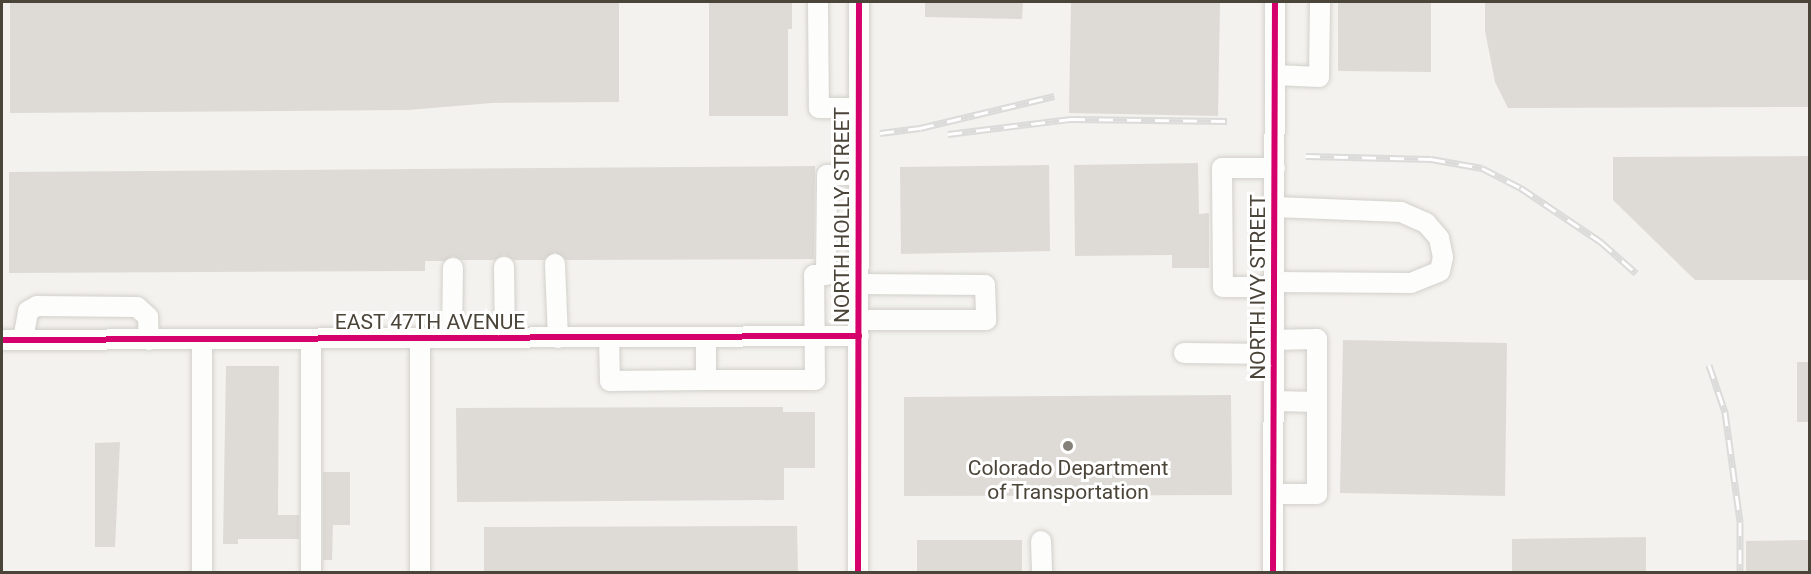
<!DOCTYPE html>
<style>
body{margin:0}
#map{position:relative;width:1811px;height:574px;overflow:hidden;background:#f4f2ee;font-family:Roboto,sans-serif}
div>[style]{position:absolute}
.building>*{inset:0;background:#dedbd6}
.roads{filter:drop-shadow(0 0 2px #d2d0cb) drop-shadow(0 0 2px #d2d0cb)}
.minor>*{height:20px;margin:-10px;padding:0 10px;transform-origin:10px;border-radius:10px;background:#fdfdfc}
.rail>*{height:7px;margin-top:-3.5px;transform-origin:0;background:repeating-linear-gradient(90deg,#fff 0 14px,#dbdbda 0 28px);box-sizing:border-box;border-block:2px solid #dbdbda}
.cycleway>*{height:6px;margin:-3px;padding:0 3px;transform-origin:3px;border-radius:3px;background:#d6006c}
.dots>*{width:16px;height:16px;translate:-50% -50%;box-sizing:border-box;border:3px solid #fff;border-radius:50%}
span{translate:-50% -50%;white-space:nowrap;text-align:center;line-height:1.15;-webkit-text-stroke:6px #fff;paint-order:stroke}
.street-label{font-size:21px;color:#4b4439}
.poi-label{font-size:21px;color:#4b4439}
.frame{position:absolute;inset:0;border:3px solid #4b4439;pointer-events:none}
</style>
<div id="map">
<div class="building">
<div style="clip-path:polygon(10px 2px,619px 2px,619px 102px,492px 103px,408px 110px,10px 113px)"></div>
<div style="clip-path:polygon(709px 2px,792px 2px,792px 29px,788px 29px,788px 116px,709px 116px)"></div>
<div style="clip-path:polygon(925px 2px,1023px 2px,1022px 19px,925px 17px)"></div>
<div style="clip-path:polygon(1071px 2px,1220px 2px,1218px 116px,1069px 113px)"></div>
<div style="clip-path:polygon(1338px 2px,1431px 2px,1431px 72px,1338px 71px)"></div>
<div style="clip-path:polygon(1485px 2px,1809px 2px,1809px 107px,1508px 108px,1495px 82px,1485px 31px)"></div>
<div style="clip-path:polygon(1809px 156px,1809px 280px,1695px 280px,1613px 200px,1613px 157px)"></div>
<div style="clip-path:polygon(1198px 163px,1199px 214px,1209px 213px,1209px 268px,1172px 268px,1172px 255px,1075px 256px,1074px 165px)"></div>
<div style="clip-path:polygon(1049px 165px,1050px 251px,901px 254px,900px 167px)"></div>
<div style="clip-path:polygon(815px 166px,814px 259px,566px 260px,555px 252px,544px 260px,514px 260px,504px 255px,494px 260px,462px 260px,453px 256px,444px 261px,425px 261px,425px 271px,9px 273px,9px 172px)"></div>
<div style="clip-path:polygon(1343px 340px,1507px 343px,1505px 496px,1340px 493px)"></div>
<div style="clip-path:polygon(1797px 362px,1809px 362px,1809px 422px,1797px 422px)"></div>
<div style="clip-path:polygon(226px 366px,279px 366px,278px 515px,299px 515px,299px 539px,238px 539px,238px 544px,223px 544px)"></div>
<div style="clip-path:polygon(1231px 395px,1232px 495px,904px 496px,904px 397px)"></div>
<div style="clip-path:polygon(783px 407px,783px 412px,815px 412px,815px 468px,784px 468px,784px 500px,457px 502px,456px 408px)"></div>
<div style="clip-path:polygon(120px 442px,115px 547px,95px 547px,95px 443px)"></div>
<div style="clip-path:polygon(323px 472px,350px 472px,350px 525px,333px 525px,332px 560px,323px 560px)"></div>
<div style="clip-path:polygon(797px 526px,798px 573px,484px 573px,484px 527px)"></div>
<div style="clip-path:polygon(1646px 537px,1646px 573px,1512px 573px,1512px 539px)"></div>
<div style="clip-path:polygon(917px 540px,1022px 540px,1022px 573px,917px 573px)"></div>
<div style="clip-path:polygon(1809px 540px,1809px 573px,1746px 573px,1746px 541px)"></div>
</div>
<div class="roads">
<div class="minor">
<div style="left:818px;top:2px;width:106px;rotate:89.5deg"></div>
<div style="left:819px;top:108px;width:40px"></div>
<div style="left:1275px;top:75px;width:44px;rotate:2.6deg"></div>
<div style="left:1319px;top:77px;width:75px;rotate:-89.2deg"></div>
<div style="left:555px;top:264px;width:74px;rotate:87.7deg"></div>
<div style="left:504px;top:267px;width:71px;rotate:89.2deg"></div>
<div style="left:1274px;top:282px;width:137px;rotate:0.4deg"></div>
<div style="left:1411px;top:283px;width:31px;rotate:-22deg"></div>
<div style="left:1440px;top:271px;width:14px;rotate:-78deg"></div>
<div style="left:1443px;top:257px;width:19px;rotate:-102deg"></div>
<div style="left:1439px;top:238px;width:20px;rotate:-131deg"></div>
<div style="left:1426px;top:223px;width:27px;rotate:-156deg"></div>
<div style="left:1401px;top:212px;width:126px;rotate:-177.7deg"></div>
<div style="left:859px;top:284px;width:126px;rotate:0.5deg"></div>
<div style="left:985px;top:285px;width:35px;rotate:88deg"></div>
<div style="left:986px;top:320px;width:127px;rotate:180deg"></div>
<div style="left:1274px;top:287px;width:51px;rotate:180deg"></div>
<div style="left:1223px;top:287px;width:119px;rotate:-90.5deg"></div>
<div style="left:1222px;top:168px;width:53px"></div>
<div style="left:609px;top:337px;width:44px;rotate:88.7deg"></div>
<div style="left:610px;top:381px;width:96px;rotate:-0.6deg"></div>
<div style="left:706px;top:380px;width:43px;rotate:-90deg"></div>
<div style="left:452px;top:338px;width:70px;rotate:-89.2deg"></div>
<div style="left:2px;top:340px;width:857px;rotate:-0.27deg"></div>
<div style="left:23px;top:340px;width:29px;rotate:-80deg"></div>
<div style="left:28px;top:311px;width:10px;rotate:-29deg"></div>
<div style="left:37px;top:306px;width:100px;rotate:0.6deg"></div>
<div style="left:137px;top:307px;width:15px;rotate:42deg"></div>
<div style="left:148px;top:317px;width:23px;rotate:88deg"></div>
<div style="left:1184px;top:353px;width:90px;rotate:0.6deg"></div>
<div style="left:706px;top:380px;width:109px"></div>
<div style="left:815px;top:380px;width:105px;rotate:-90.5deg"></div>
<div style="left:814px;top:275px;width:12px"></div>
<div style="left:826px;top:275px;width:100px;rotate:-89.4deg"></div>
<div style="left:827px;top:175px;width:32px"></div>
<div style="left:1274px;top:401px;width:43px;rotate:1.3deg"></div>
<div style="left:1317px;top:402px;width:63px;rotate:-90deg"></div>
<div style="left:1317px;top:339px;width:43px;rotate:178.7deg"></div>
<div style="left:1273px;top:494px;width:44px"></div>
<div style="left:1317px;top:494px;width:92px;rotate:-90deg"></div>
<div style="left:1041px;top:541px;width:31px;rotate:88deg"></div>
<div style="left:202px;top:572px;width:233px;rotate:-90deg"></div>
<div style="left:311px;top:572px;width:233px;rotate:-90deg"></div>
<div style="left:420px;top:572px;width:234px;rotate:-90deg"></div>
<div style="left:858px;top:572px;width:570px;rotate:-89.9deg"></div>
<div style="left:1273px;top:572px;width:570px;rotate:-89.8deg"></div>
</div>
</div>
<div class="rail">
<div style="left:880px;top:133px;width:40px;rotate:-7.1deg"></div>
<div style="left:920px;top:128px;width:138px;rotate:-13.4deg"></div>
<div style="left:948px;top:134px;width:124px;rotate:-7deg"></div>
<div style="left:1071px;top:119px;width:156px;rotate:0.7deg"></div>
<div style="left:1306px;top:156px;width:125px;rotate:1.4deg"></div>
<div style="left:1431px;top:159px;width:52px;rotate:10deg"></div>
<div style="left:1482px;top:168px;width:44px;rotate:27.1deg"></div>
<div style="left:1521px;top:188px;width:97px;rotate:34deg"></div>
<div style="left:1601px;top:242px;width:47px;rotate:41.5deg"></div>
<div style="left:1709px;top:365px;width:50px;rotate:71.2deg"></div>
<div style="left:1725px;top:412px;width:111px;rotate:82.2deg"></div>
<div style="left:1740px;top:522px;width:50px;rotate:90deg"></div>
</div>
<div class="cycleway">
<div style="left:2px;top:340px;width:857px;rotate:-0.27deg"></div>
<div style="left:858px;top:572px;width:570px;rotate:-89.9deg"></div>
<div style="left:1273px;top:572px;width:570px;rotate:-89.8deg"></div>
</div>
<div class="dots">
<div style="left:1068px;top:446px;background:#868178"></div>
</div>
<div class="street-label">
<span style="left:842px;top:215px;rotate:-90deg">NORTH HOLLY STREET</span>
<span style="left:1258px;top:287px;rotate:-90deg">NORTH IVY STREET</span>
<span style="left:430px;top:322px">EAST 47TH AVENUE</span>
</div>
<div class="poi-label">
<span style="left:1068px;top:480px">Colorado Department<br>of Transportation</span>
</div>
<div class="frame"></div>
</div>
